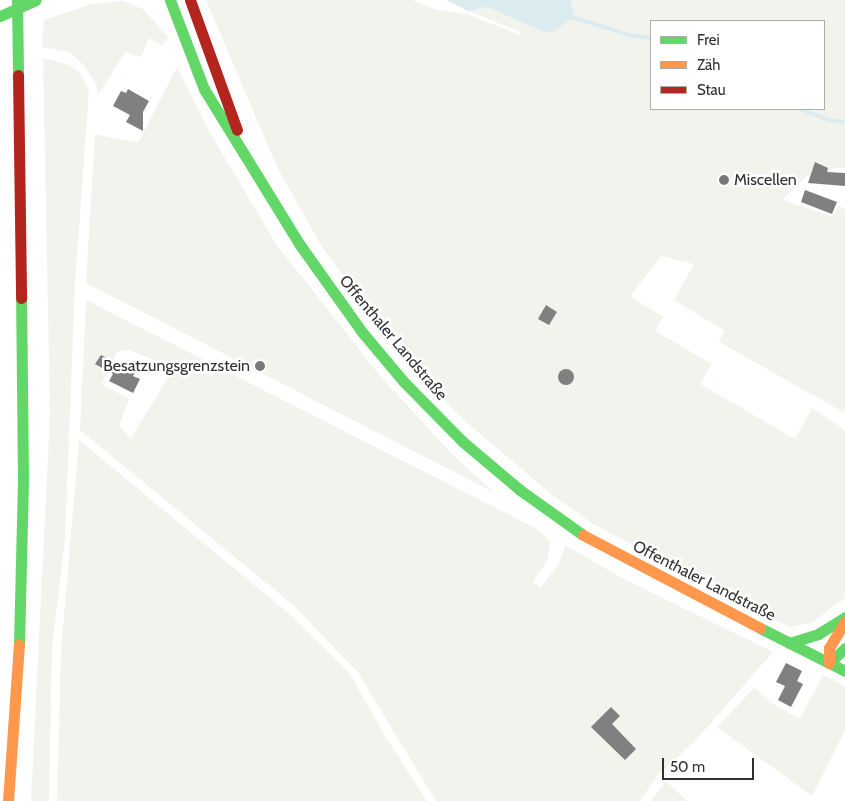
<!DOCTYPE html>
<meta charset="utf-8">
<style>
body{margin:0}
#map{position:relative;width:845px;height:801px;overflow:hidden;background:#fff;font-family:Cabin,sans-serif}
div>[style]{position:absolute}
.green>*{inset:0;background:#f2f3ec}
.water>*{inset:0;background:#dbecf0}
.stream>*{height:4px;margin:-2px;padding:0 2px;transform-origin:2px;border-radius:2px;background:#dbecf0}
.building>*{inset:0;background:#808080}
.round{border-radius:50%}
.fast>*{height:11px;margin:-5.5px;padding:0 5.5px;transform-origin:5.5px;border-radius:5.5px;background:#63d668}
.slow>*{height:11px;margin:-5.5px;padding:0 5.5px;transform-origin:5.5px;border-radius:5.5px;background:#ff974d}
.jam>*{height:11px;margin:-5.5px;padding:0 5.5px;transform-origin:5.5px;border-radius:5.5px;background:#b3261e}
.dots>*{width:14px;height:14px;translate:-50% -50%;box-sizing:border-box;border:2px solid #fff;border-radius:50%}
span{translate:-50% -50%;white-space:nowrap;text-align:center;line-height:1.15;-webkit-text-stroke:5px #fff;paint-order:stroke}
.poi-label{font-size:16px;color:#313131}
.left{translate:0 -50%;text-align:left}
.right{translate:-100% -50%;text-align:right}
.street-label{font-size:16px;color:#313131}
.legend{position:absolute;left:650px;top:20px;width:175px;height:90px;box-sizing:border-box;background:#fff;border:1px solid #adadad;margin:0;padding:6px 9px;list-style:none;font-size:15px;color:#313131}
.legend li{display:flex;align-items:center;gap:10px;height:25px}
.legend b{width:25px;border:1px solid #adadad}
.scale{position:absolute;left:662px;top:758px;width:92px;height:22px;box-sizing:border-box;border:2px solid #313131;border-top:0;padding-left:6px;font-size:15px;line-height:18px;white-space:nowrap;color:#313131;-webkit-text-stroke:4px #fff;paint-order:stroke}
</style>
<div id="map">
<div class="green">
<div style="clip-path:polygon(evenodd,206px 0,412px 0,438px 10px,467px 14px,520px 35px,521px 32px,468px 11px,487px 7px,541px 31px,574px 17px,571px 0,845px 0,845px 168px,834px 168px,828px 174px,807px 176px,782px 200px,833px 217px,838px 206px,845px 209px,845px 413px,719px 342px,725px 331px,674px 300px,694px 264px,661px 256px,630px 296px,663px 317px,655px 331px,712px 364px,700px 384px,795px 439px,812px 408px,845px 430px,845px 598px,811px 623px,789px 627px,593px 524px,551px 494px,466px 422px,415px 372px,322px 247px,277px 167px,206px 0,651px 21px,824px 21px,824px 109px,651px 109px,651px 21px)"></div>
<div style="clip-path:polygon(123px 1px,143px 9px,168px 37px,162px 46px,149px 38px,141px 57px,125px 52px,98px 95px,96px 84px,84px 65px,69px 52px,42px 47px,44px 20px,92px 4px)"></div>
<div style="clip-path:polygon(43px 58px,67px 64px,79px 72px,89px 91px,75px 284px,65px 538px,52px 648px,49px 801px,31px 801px,50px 415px)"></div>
<div style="clip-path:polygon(177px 67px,209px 131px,276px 244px,381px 377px,453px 455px,495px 493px,86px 283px,95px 134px,138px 143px)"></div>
<div style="clip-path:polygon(evenodd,86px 300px,537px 529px,550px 541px,548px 559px,533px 582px,540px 588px,559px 564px,565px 545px,622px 578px,773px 652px,695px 741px,656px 777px,640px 801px,436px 801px,357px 671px,293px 605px,80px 430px,86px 300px,129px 350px,174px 368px,131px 438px,119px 426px,129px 399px,102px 384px,117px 352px,129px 350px)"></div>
<div style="clip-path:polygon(79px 440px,293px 617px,350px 674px,383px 733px,427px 801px,57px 801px,61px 651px)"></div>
<div style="clip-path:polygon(823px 675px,845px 686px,845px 730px,812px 796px,717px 727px,754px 688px,773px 704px,800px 719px)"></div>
<div style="clip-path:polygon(666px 781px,687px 801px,651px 801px)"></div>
</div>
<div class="water">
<div style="clip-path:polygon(446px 0,571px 0,574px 17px,552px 32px,541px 31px,487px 7px,468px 11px)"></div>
</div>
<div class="stream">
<div style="left:569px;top:16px;width:63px;rotate:17.6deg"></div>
<div style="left:629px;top:35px;width:22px;rotate:8deg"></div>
<div style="left:800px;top:109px;width:31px;rotate:21deg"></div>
<div style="left:829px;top:120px;width:16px;rotate:7deg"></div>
</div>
<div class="building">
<div style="clip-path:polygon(128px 89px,149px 101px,143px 112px,143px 131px,126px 122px,130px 115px,113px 106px,121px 91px,126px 93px)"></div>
<div style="clip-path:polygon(815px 162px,828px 168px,827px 172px,845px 173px,845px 186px,808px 183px)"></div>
<div style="clip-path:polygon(805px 190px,837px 202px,832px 214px,801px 202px)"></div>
<div style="clip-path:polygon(546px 305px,557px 312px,549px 325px,538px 319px)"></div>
<div style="clip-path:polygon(101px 355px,135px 373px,133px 376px,140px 379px,133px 393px,109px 381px,113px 374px,95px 364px)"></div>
<div class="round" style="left:558px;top:369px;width:16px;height:16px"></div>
<div style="clip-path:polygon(786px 663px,802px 671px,797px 681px,803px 684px,791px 707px,778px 700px,785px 686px,776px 682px)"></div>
<div style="clip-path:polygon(611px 707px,620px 716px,612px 724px,636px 749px,625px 760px,591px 727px)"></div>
</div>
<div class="fast">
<div style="left:17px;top:0;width:75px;rotate:89.2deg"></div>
<div style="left:170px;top:0;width:95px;rotate:69.1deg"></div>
<div style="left:204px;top:89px;width:183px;rotate:58.4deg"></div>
<div style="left:300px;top:245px;width:107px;rotate:54.5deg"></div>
<div style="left:362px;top:332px;width:65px;rotate:50deg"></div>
<div style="left:404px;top:382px;width:83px;rotate:45.5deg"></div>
<div style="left:462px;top:441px;width:76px;rotate:40.2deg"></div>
<div style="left:520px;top:490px;width:77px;rotate:35.5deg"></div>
<div style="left:0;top:16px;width:39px;rotate:-24deg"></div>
<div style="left:760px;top:628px;width:95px;rotate:26.8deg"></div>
<div style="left:789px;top:643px;width:30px;rotate:-17deg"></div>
<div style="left:818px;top:634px;width:32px;rotate:-32deg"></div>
<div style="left:19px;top:644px;width:164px;rotate:-88.6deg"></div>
<div style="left:23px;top:480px;width:182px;rotate:-90.6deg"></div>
<div style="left:829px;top:663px;width:22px;rotate:-43deg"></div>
</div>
<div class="slow">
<div style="left:583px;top:535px;width:200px;rotate:27.7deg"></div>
<div style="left:829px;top:663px;width:15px;rotate:-90deg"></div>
<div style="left:829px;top:648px;width:31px;rotate:-59deg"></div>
<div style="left:8px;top:801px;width:157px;rotate:-86deg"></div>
</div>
<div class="jam">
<div style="left:190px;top:0;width:138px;rotate:70.1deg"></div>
<div style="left:18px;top:75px;width:223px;rotate:89.2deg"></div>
</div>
<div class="dots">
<div style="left:724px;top:180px;background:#797979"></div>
<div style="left:260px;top:366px;background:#797979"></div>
</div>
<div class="poi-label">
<span class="left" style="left:734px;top:180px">Miscellen</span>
<span class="right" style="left:250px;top:366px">Besatzungsgrenzstein</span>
</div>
<div class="street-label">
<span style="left:393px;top:338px;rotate:50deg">Offenthaler Landstraße</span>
<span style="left:704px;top:581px;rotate:27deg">Offenthaler Landstraße</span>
</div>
<ul class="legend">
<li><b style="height:6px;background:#63d668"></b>Frei</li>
<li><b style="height:6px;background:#ff974d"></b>Zäh</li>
<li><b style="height:6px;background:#b3261e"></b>Stau</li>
</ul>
<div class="scale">50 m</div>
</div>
